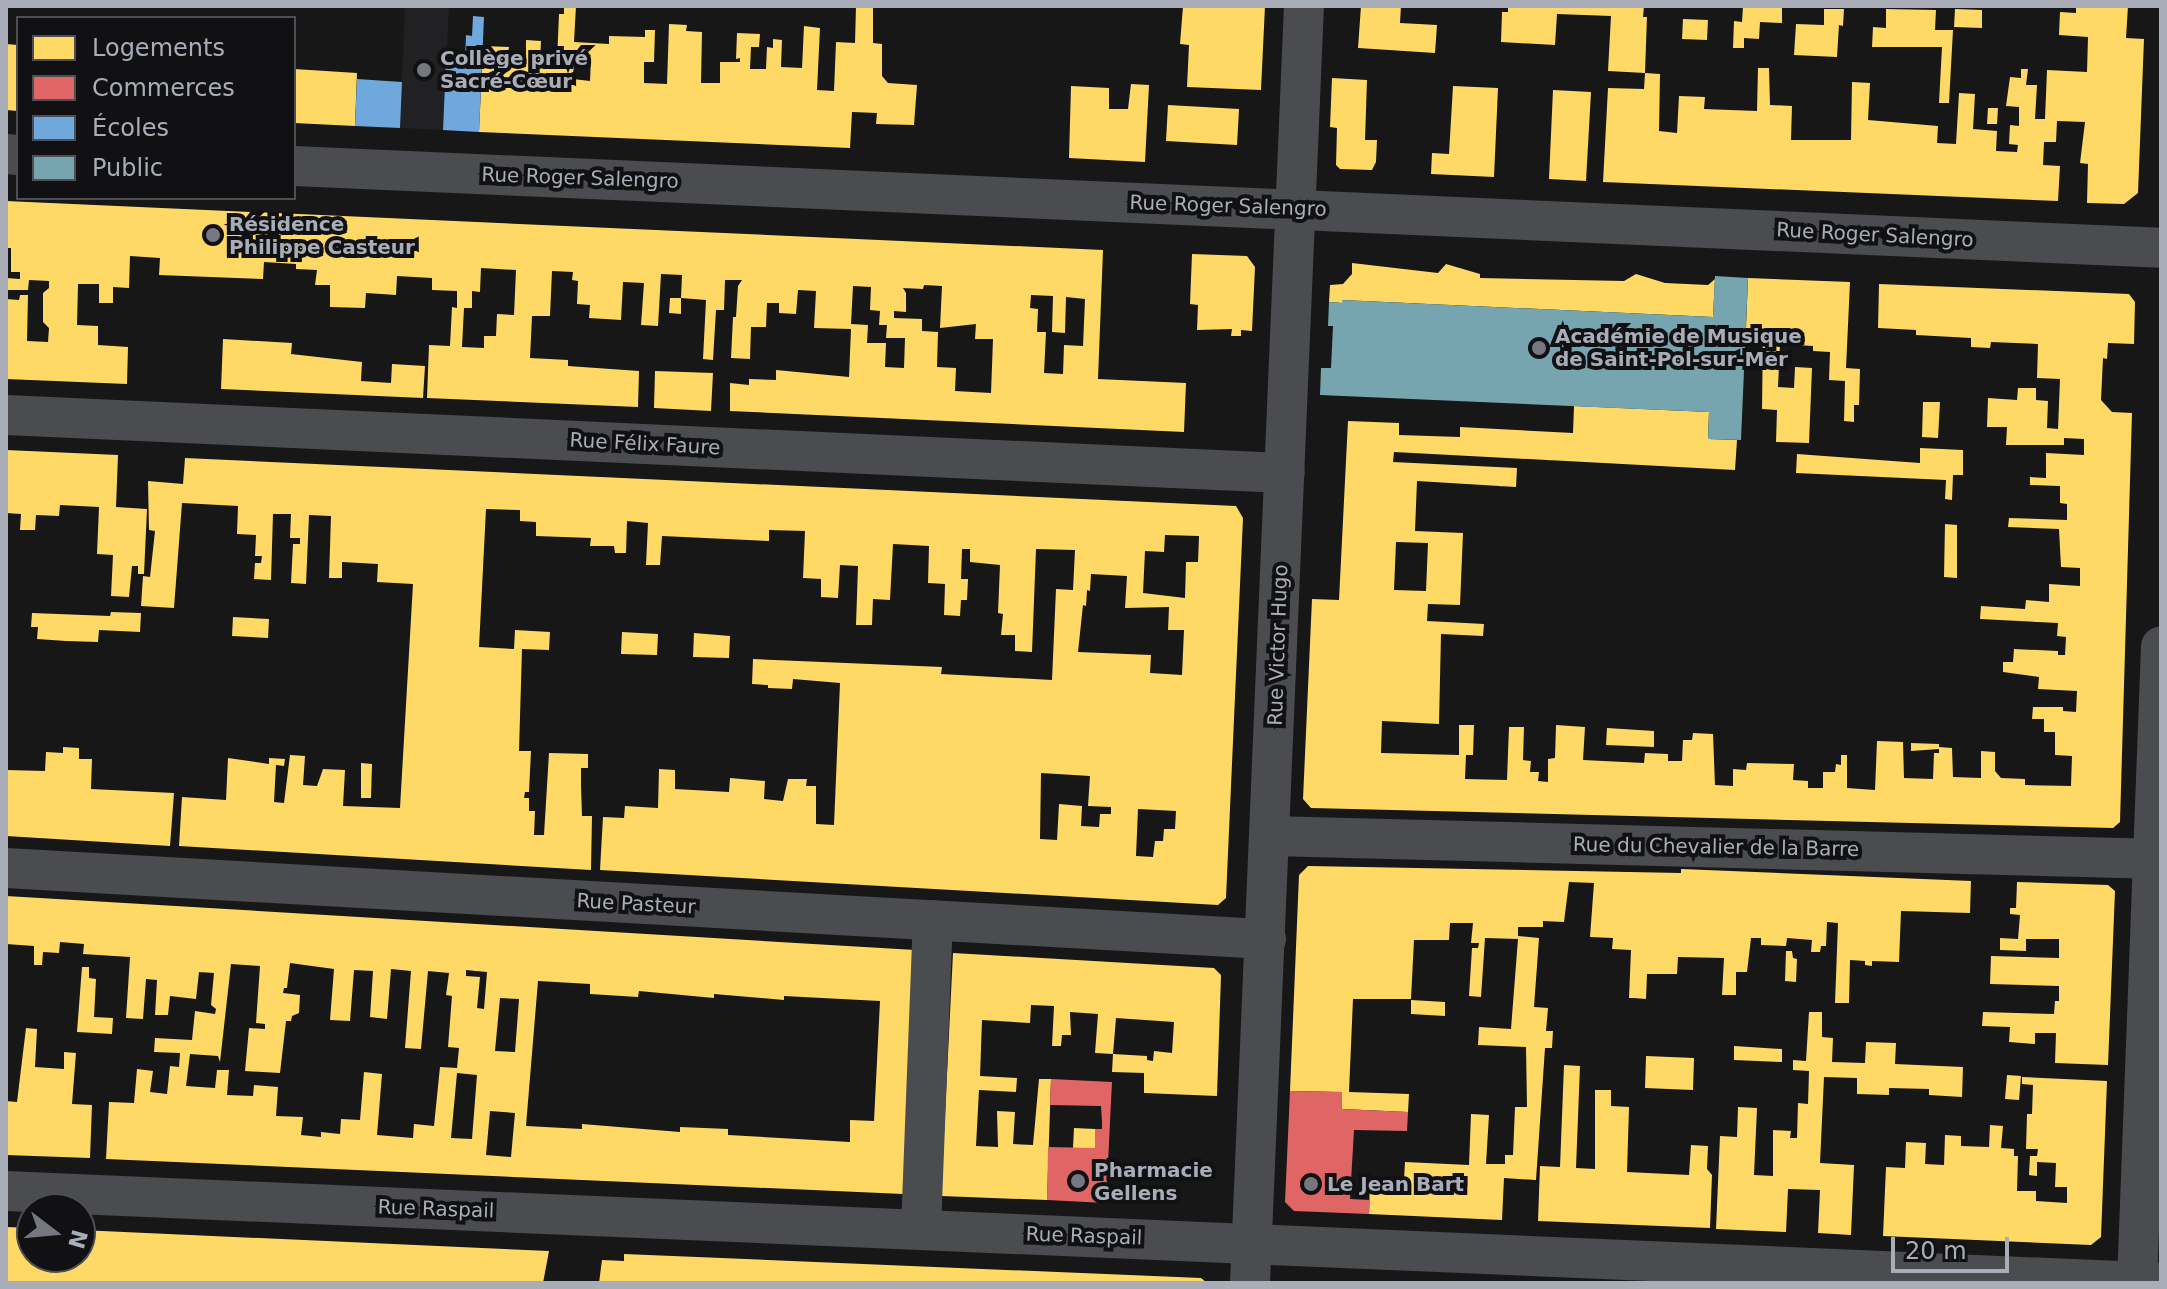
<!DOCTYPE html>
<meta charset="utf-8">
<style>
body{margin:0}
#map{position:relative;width:2167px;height:1289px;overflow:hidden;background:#171717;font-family:"DejaVu Sans",sans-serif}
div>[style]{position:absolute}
.built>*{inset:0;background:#212123}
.homes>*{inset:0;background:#ffd966}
.shops>*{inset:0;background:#e06666}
.schools>*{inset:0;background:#6fa8dc}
.public>*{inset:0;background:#76a5af}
.minor>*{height:40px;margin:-20px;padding:0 20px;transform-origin:20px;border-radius:20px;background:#4b4c50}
.dots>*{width:22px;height:22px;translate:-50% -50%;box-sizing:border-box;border:4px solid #111113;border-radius:50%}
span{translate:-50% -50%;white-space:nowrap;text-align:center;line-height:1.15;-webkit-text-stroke:8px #111113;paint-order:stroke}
.poi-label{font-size:20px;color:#a8adb8;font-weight:700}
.left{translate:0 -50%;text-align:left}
.street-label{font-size:20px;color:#a8adb8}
.frame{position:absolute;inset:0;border:8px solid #a8adb8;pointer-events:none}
.legend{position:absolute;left:16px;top:16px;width:280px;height:184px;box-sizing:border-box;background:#111113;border:2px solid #4d4f55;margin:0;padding:10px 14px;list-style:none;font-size:24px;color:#a8adb8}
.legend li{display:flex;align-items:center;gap:16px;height:40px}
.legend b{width:40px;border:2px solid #4d4f55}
.north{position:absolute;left:16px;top:1193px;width:80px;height:80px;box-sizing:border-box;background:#111113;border:2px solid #4d4f55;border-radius:50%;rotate:106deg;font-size:22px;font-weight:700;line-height:32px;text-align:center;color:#a8adb8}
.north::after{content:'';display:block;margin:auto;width:28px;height:36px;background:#757880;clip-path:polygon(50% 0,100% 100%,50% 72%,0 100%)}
.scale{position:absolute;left:1891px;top:1237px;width:118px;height:36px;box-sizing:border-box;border:4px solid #a8adb8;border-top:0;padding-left:10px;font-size:24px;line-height:28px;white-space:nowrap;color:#a8adb8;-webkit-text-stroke:6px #111113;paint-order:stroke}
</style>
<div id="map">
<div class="built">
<div style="clip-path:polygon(405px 6px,449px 6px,443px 130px,400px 128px)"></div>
</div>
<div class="homes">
<div style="clip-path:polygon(evenodd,564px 6px,576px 6px,574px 42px,609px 44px,609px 36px,645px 37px,645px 30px,655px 30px,654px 62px,644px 62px,644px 83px,667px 84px,669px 24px,687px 25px,686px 31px,702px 32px,701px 83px,720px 83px,720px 62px,740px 62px,740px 58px,736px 59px,737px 33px,760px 34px,759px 47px,751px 47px,750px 69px,766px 69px,767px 47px,773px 48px,773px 39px,782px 40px,781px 67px,802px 68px,804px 26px,820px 28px,817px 90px,834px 91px,836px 42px,855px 43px,856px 6px,873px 6px,873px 43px,882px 44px,882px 76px,888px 83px,917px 85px,914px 125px,876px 124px,877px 113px,852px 112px,850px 148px,479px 132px,483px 46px,509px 47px,508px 53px,526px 55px,526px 40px,541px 41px,540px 61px,557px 61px,559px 14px,564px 14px,564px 6px,574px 57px,591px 58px,590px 81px,573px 79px,574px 57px)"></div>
<div style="clip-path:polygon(1183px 6px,1265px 6px,1261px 90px,1187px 87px,1189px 45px,1180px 44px)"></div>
<div style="clip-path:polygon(1361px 6px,1401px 6px,1400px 23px,1437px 25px,1435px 53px,1358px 48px)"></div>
<div style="clip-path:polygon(1508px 6px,1644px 6px,1643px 17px,1647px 17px,1645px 73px,1608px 71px,1611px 16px,1557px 14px,1555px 45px,1501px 42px,1502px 12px,1508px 12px)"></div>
<div style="clip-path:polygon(1743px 6px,1782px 6px,1782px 23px,1760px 22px,1759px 39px,1744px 38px,1744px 48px,1733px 48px,1734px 21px,1742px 22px)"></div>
<div style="clip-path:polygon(2076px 6px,2128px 6px,2126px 38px,2144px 39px,2138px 193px,2124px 204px,2087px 203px,2088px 164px,2080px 163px,2085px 122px,2057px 121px,2056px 142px,2044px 142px,2043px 165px,2060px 166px,2058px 201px,1603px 182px,1608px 88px,1644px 89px,1645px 73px,1660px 74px,1659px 131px,1677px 133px,1679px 96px,1705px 97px,1704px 109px,1757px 111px,1758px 68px,1769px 68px,1770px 105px,1792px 106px,1791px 140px,1851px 140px,1852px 82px,1870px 83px,1868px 120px,1938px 126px,1937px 143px,1956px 144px,1959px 93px,1975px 94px,1973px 129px,1997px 131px,1996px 151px,2017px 152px,2018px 145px,2009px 144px,2010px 125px,2019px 126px,2019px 107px,2006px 106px,2010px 77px,2021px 78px,2021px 69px,2028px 69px,2026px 85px,2037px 85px,2035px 119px,2045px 119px,2047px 70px,2087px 72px,2088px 37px,2059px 35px,2060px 12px,2076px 13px)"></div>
<div style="clip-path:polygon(1824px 9px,1844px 9px,1843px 26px,1839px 25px,1837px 57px,1794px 55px,1796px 24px,1824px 25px)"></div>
<div style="clip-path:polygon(1886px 9px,1936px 10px,1935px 30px,1953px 30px,1949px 103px,1939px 103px,1942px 47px,1872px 47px,1873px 27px,1886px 28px)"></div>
<div style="clip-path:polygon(1955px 9px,1982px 10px,1982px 28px,1954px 27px)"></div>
<div style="clip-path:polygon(1683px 19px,1708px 20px,1707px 40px,1682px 39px)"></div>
<div style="clip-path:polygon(6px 44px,18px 45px,18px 111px,6px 110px)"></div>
<div style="clip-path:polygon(294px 69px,357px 73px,355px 126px,294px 123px)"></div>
<div style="clip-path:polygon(1332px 78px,1367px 80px,1365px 140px,1377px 140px,1376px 162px,1372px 170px,1340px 169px,1336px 165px,1337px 128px,1330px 127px)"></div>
<div style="clip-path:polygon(1131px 84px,1149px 85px,1145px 162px,1069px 158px,1071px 86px,1109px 88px,1109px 109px,1128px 109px)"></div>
<div style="clip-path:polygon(1453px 86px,1498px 88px,1494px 177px,1431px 174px,1432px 153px,1449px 154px)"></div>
<div style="clip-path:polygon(1553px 90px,1591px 92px,1586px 181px,1549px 179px)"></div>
<div style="clip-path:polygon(1168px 105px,1239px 109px,1237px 145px,1166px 141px)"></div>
<div style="clip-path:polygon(1988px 108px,1998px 108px,1997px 124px,1987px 124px)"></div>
<div style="clip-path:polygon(evenodd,6px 201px,1103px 250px,1098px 379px,1186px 383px,1184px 432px,730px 411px,730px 383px,749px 385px,749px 379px,776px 380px,776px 370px,849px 377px,851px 329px,814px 328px,816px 291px,798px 290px,796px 314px,779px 313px,779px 303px,767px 303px,766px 327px,751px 327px,750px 359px,731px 358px,733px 317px,736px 317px,738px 286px,742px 280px,725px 280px,724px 310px,716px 310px,713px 360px,703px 359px,706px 300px,681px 298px,682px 275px,661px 274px,658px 326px,641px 325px,644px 283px,623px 282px,621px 320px,589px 318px,590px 305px,577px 304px,578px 281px,572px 280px,573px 272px,552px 271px,550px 316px,532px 316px,530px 358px,568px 360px,568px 366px,639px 371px,638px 407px,427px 398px,429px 345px,450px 346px,452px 307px,457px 308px,457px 291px,432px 290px,432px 278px,397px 276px,396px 295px,366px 293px,365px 308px,330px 307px,330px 285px,315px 285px,317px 270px,296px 269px,296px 264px,264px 262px,263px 279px,159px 275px,160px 258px,130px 256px,129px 288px,113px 287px,113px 303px,99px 303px,99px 284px,78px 284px,77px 325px,98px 326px,98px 345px,128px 347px,127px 384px,6px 379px,6px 299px,19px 300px,20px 295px,28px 295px,27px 341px,48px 342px,49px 328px,43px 322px,43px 293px,49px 288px,49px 281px,29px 280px,28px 290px,6px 290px,6px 278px,20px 279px,20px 272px,11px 272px,11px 248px,6px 248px,6px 201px,481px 268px,516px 270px,514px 315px,497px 314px,496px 336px,484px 336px,484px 348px,462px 347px,464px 308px,472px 308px,472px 291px,480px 292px,481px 268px,6px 201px,924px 285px,942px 286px,940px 328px,976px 324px,975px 339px,993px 339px,991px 393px,955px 391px,956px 368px,937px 367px,938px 332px,922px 331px,922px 319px,894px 318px,894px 311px,906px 312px,906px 293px,903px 288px,923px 289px,924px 285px,6px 201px,853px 286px,871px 287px,870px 310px,880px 311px,879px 325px,887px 325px,886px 338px,905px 338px,904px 368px,885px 367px,886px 343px,867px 343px,868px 325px,851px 324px,853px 286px,6px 201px,1031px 295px,1053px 296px,1052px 332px,1065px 333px,1066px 297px,1085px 299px,1083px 346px,1064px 345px,1063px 374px,1044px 373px,1046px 332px,1037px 332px,1038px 309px,1030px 308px,1031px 295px)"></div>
<div style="clip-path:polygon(1192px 254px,1247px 256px,1255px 267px,1252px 331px,1241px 330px,1241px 336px,1231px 336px,1232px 329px,1197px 330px,1198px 305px,1190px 304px)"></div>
<div style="clip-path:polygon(1352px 263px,1438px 273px,1446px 264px,1480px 274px,1480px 278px,1624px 281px,1636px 274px,1665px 283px,1708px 285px,1715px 279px,1713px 317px,1342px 300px,1342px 303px,1329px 302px,1330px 285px,1343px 284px,1352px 274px)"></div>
<div style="clip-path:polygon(1748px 278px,1850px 282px,1846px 368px,1860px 369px,1859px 405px,1854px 405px,1854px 422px,1844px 421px,1845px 381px,1829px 380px,1830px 352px,1813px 351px,1813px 346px,1780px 344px,1778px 387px,1794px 388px,1795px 367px,1812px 368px,1809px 443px,1776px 442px,1777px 410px,1762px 409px,1763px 329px,1746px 328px)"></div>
<div style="clip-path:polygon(evenodd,1879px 284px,2129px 294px,2135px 302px,2134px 344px,2108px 343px,2107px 359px,2103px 358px,2101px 400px,2112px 412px,2132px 413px,2120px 822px,2113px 828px,1311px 808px,1303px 799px,1312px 599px,1339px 600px,1348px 421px,1399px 423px,1399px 435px,1460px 437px,1460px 427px,1573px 433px,1574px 406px,1709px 412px,1708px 439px,1737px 440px,1735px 470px,1394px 452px,1393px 462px,1517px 468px,1516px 487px,1417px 481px,1415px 531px,1463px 533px,1460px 605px,1428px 604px,1427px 621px,1484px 624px,1483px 636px,1441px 634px,1439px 724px,1382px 721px,1381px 753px,1459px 755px,1459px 725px,1474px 725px,1473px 755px,1466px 755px,1465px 779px,1507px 780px,1509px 727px,1524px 727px,1523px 760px,1531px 761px,1530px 772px,1539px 772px,1538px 781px,1548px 782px,1548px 759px,1555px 758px,1556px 725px,1585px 727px,1583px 760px,1644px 763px,1645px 753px,1668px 754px,1668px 761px,1682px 761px,1683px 740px,1692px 740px,1693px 733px,1713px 734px,1715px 785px,1733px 786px,1733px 769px,1746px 770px,1747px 763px,1794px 764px,1793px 780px,1808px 781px,1808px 788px,1823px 788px,1823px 772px,1835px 772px,1836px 764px,1841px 765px,1841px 755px,1847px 755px,1847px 788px,1875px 790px,1877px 741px,1903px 742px,1904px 778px,1933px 779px,1934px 753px,1939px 753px,1939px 749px,1911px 751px,1911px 743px,1939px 744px,1939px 747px,1952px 748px,1953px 777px,1981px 778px,1981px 751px,1995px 752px,1995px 771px,2001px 778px,2025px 779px,2025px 785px,2071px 786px,2072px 756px,2055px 755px,2055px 732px,2044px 732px,2044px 719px,2032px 719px,2033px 707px,2063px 707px,2063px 711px,2076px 712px,2077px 691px,2038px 689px,2039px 677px,2003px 672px,2003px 662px,2013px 662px,2014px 649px,2058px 651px,2058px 655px,2065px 655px,2066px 637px,2057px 636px,2058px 623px,1980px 619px,1981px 606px,2025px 609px,2026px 600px,2049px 602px,2049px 584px,2080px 586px,2080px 568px,2061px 567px,2059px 529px,2008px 527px,2009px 518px,2067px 520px,2067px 504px,2060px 503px,2060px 486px,2030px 485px,2030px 477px,2046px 478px,2046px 453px,2084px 455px,2084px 439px,2064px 438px,2064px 445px,2006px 445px,2007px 427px,1987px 427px,1988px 398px,2017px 400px,2018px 388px,2036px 388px,2036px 400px,2048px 401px,2047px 428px,2058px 429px,2060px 379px,2037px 378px,2038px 344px,1991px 342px,1990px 348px,1971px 347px,1971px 338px,1916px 335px,1916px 330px,1878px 328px,1879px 284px,1396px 542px,1428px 543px,1426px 591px,1394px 590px,1396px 542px)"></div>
<div style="clip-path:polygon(670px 298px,681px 298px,681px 314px,669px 313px)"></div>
<div style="clip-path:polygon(223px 339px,292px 343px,291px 354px,362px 362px,361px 381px,391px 383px,392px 364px,425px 366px,423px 398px,221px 389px)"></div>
<div style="clip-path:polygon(655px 371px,713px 373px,711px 411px,654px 408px)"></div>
<div style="clip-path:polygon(1923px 402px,1940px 402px,1938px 438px,1922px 437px)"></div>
<div style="clip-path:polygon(1920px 448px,1963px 450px,1963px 475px,1953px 475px,1952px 500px,1945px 499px,1946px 480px,1796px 473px,1797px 454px,1920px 463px)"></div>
<div style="clip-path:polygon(6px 450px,118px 455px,116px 507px,147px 509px,144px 574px,138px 574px,138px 566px,132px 566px,129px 597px,111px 596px,113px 555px,97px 554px,99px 507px,60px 505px,59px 516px,36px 515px,35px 530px,20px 530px,21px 514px,6px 513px)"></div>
<div style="clip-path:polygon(evenodd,185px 458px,1236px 506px,1243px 518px,1226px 898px,1218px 905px,600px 870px,603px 817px,624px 818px,625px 806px,658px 808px,659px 769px,675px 770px,675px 789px,729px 792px,730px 778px,765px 781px,764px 799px,783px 801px,788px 779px,807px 779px,806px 786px,816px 786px,816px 824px,834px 825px,840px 683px,793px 679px,792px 689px,768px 688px,768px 685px,752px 684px,753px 659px,942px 667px,941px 674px,1052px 680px,1056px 589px,1073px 590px,1075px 550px,1036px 549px,1032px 652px,1015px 651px,1015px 635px,1001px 635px,1003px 614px,998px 613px,1000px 565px,970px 562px,970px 549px,962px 549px,961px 579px,968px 579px,967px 600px,961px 600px,960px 616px,944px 615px,945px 584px,928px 583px,929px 546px,893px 544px,890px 600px,873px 599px,872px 625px,856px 625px,858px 566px,840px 565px,838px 598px,821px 597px,821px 579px,803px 578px,805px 531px,769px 530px,769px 541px,662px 536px,660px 565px,646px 565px,648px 523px,627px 521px,626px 553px,615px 553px,614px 546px,590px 546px,591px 538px,536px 536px,536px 522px,520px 521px,520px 510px,486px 509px,479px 647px,514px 649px,515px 630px,550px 632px,549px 650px,522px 649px,519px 751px,531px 751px,529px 792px,525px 792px,524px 798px,529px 798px,529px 811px,535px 811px,534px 835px,544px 835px,549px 753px,588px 754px,588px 768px,581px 768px,581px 786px,582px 816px,592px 816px,591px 870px,179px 846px,182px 797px,226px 800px,228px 758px,269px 764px,269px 758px,285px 759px,284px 766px,276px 765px,274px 802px,284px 803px,290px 755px,305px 756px,303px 785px,317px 786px,323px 769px,345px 770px,343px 806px,400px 808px,413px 584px,377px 582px,378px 564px,342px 562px,342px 578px,329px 578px,331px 516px,309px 515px,306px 584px,291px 583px,293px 544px,300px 544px,300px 538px,290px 538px,291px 514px,273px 514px,271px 580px,254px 579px,255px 563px,261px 563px,262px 556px,255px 556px,256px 535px,237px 534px,238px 506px,182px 503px,174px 608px,141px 606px,143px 576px,150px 577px,155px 531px,149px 530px,148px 481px,183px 484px,185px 458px,1165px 535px,1199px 536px,1198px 562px,1186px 562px,1185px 598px,1143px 593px,1145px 551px,1164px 552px,1165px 535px,185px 458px,1091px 574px,1127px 576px,1125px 608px,1169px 607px,1168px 630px,1184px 630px,1182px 675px,1150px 673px,1151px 655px,1078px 652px,1083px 605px,1086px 606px,1087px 590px,1090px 591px,1091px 574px,185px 458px,1041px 773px,1090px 776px,1088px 806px,1111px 807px,1111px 814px,1100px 814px,1099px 827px,1081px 826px,1082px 806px,1059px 804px,1057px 840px,1040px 839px,1041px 773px,185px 458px,1138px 809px,1176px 811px,1175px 829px,1164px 829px,1163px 841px,1155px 841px,1153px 857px,1136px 856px,1138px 809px)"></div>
<div style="clip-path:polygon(1945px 524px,1957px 525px,1957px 578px,1944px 577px)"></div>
<div style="clip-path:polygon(111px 612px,141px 613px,140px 632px,99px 630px,98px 642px,66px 641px,37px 639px,38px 627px,31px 627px,32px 613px,110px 616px)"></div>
<div style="clip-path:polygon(233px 617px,269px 619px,268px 638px,232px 636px)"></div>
<div style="clip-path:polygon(622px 632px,658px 634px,657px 655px,621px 654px)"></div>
<div style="clip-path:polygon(694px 633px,730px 636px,729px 658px,693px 657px)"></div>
<div style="clip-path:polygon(1607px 728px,1654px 731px,1654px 747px,1606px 745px)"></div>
<div style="clip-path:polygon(63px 747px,79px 748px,79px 759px,92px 759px,91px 789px,174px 793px,170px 846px,6px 836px,6px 770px,45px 771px,46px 752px,63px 753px)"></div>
<div style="clip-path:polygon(361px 763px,372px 764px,371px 798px,361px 798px)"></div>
<div style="clip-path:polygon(1308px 866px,1681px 873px,1681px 869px,1971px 881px,1970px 913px,1901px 911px,1899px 962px,1872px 961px,1872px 966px,1865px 965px,1865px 961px,1850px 960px,1849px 1003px,1835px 1003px,1838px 923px,1827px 922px,1826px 946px,1821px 946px,1820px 952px,1811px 952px,1812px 940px,1787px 938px,1786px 946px,1761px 945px,1761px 938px,1751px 938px,1747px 972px,1736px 972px,1736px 995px,1722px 995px,1724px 958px,1678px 957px,1677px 974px,1647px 974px,1646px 999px,1634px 998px,1629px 998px,1631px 950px,1612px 949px,1613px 938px,1590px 937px,1594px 883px,1569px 882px,1564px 922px,1543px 921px,1543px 927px,1518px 927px,1518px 936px,1539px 938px,1534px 1007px,1548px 1008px,1546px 1031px,1553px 1031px,1552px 1048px,1545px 1048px,1536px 1180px,1504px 1178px,1502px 1220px,1369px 1214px,1370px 1179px,1404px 1180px,1405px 1162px,1469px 1165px,1471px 1114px,1489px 1115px,1486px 1164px,1505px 1164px,1505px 1155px,1513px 1155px,1515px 1107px,1527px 1107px,1526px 1047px,1478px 1045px,1479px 1027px,1511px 1029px,1518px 939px,1485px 938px,1481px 997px,1469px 996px,1472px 948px,1478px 948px,1479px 943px,1471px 943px,1473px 923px,1450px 923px,1449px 940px,1414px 940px,1411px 999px,1353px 999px,1349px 1092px,1409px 1094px,1408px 1112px,1342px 1109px,1342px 1092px,1290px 1091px,1299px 875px)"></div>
<div style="clip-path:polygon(2017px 882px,2108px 885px,2115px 891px,2108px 1065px,2055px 1063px,2056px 1033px,2035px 1033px,2035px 1044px,2009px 1042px,2010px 1027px,1982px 1026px,1983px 1012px,2054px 1014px,2055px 1001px,2059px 1001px,2059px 986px,1990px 984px,1991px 956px,2059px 958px,2059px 939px,2026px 939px,2026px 951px,2000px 950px,2000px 938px,2018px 939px,2020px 915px,2010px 914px,2010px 908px,2016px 908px)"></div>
<div style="clip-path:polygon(evenodd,6px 896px,915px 950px,903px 1194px,106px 1159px,109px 1102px,134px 1103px,137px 1069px,153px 1071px,150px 1092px,167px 1094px,170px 1066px,179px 1067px,180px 1053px,154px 1052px,155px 1038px,192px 1040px,195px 1011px,215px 1014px,216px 1009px,211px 1005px,214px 973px,199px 972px,196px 999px,170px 996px,168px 1015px,155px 1015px,157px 980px,146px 979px,143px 1019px,126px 1018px,130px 957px,83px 954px,84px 944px,60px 942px,59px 953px,43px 952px,42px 965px,34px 965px,34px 946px,6px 944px,6px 896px,290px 963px,334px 969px,330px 1020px,350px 1021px,354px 970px,373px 971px,370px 1017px,387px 1019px,391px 969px,411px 971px,405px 1048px,421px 1049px,428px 971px,449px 973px,446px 995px,452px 996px,448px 1047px,459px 1048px,457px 1068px,440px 1067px,434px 1126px,414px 1124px,413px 1138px,377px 1135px,382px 1074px,364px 1072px,360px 1120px,341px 1119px,340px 1134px,321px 1132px,321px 1137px,301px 1135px,303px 1117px,276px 1116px,278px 1087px,254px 1085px,253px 1096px,227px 1095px,229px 1070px,217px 1070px,215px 1088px,186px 1086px,190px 1054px,218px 1056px,220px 1062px,231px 964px,260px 966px,256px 1023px,265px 1024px,265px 1029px,249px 1028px,245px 1071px,280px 1073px,286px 1021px,291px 1021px,292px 1016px,299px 1013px,300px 995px,283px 993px,284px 988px,287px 988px,290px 963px,6px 896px,466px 970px,487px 972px,484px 1009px,477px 1008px,480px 977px,466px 976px,466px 970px,6px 896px,538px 981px,590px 984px,590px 994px,638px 997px,639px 991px,714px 998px,714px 994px,784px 1000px,784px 996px,880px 1001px,874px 1121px,850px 1120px,850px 1142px,728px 1135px,728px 1129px,680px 1127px,680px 1132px,582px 1124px,582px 1129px,526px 1126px,538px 981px,6px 896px,500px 998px,519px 999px,515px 1052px,495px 1051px,500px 998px,6px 896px,457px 1073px,477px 1075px,472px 1139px,451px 1138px,457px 1073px,6px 896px,490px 1111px,515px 1113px,511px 1157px,486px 1155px,490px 1111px)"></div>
<div style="clip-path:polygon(1786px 951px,1792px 951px,1793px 958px,1797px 959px,1796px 982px,1785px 981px)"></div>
<div style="clip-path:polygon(953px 953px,1214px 968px,1221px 975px,1217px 1096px,1144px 1093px,1144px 1073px,1112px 1072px,1113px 1054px,1147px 1056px,1147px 1060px,1153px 1061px,1154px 1051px,1172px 1053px,1174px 1022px,1116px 1018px,1113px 1054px,1095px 1053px,1098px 1014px,1070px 1012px,1071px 1035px,1062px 1035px,1061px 1046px,1052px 1046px,1054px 1006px,1031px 1005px,1030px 1023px,982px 1020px,980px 1076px,1017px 1078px,1016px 1092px,979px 1090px,976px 1146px,998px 1147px,997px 1111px,1015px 1112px,1013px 1144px,1033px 1145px,1039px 1079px,1051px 1079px,1047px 1200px,941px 1196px)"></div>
<div style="clip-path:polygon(82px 967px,89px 967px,89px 978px,96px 979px,94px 1017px,113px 1018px,112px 1034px,77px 1032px)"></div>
<div style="clip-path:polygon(1411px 1000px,1445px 1002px,1445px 1016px,1411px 1014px)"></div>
<div style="clip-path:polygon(1809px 1012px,1822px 1012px,1822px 1037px,1833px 1038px,1832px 1062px,1865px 1063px,1866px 1042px,1896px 1043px,1895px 1064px,1963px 1067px,1962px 1097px,1929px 1095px,1929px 1089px,1889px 1088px,1889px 1095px,1857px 1094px,1857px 1078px,1824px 1077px,1820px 1163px,1854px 1165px,1851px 1235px,1818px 1233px,1820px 1190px,1788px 1189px,1786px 1232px,1716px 1229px,1720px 1136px,1737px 1137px,1738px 1107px,1757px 1108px,1754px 1175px,1773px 1176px,1773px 1130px,1791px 1131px,1790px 1138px,1797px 1138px,1798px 1103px,1808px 1104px,1809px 1071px,1793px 1070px,1793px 1060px,1806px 1061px)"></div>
<div style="clip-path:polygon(26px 1028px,37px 1029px,35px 1067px,64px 1069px,64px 1052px,76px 1053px,72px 1104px,92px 1105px,90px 1158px,6px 1155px,6px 1101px,17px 1102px)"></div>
<div style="clip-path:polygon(1734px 1046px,1782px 1049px,1782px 1062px,1734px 1060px)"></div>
<div style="clip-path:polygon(1646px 1056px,1694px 1058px,1693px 1090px,1645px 1088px)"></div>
<div style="clip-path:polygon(1564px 1065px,1580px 1066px,1576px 1168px,1595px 1169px,1595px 1090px,1611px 1090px,1611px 1106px,1629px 1107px,1627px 1172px,1689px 1175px,1691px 1145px,1708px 1146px,1707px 1169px,1712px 1175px,1710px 1228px,1538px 1221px,1540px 1166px,1560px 1167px)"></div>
<div style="clip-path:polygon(2007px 1075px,2021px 1076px,2019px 1100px,2005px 1099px)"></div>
<div style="clip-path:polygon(2022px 1077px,2107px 1081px,2101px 1237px,2091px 1245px,1883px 1236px,1886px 1167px,1905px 1168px,1906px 1142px,1926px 1143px,1925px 1164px,1944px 1165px,1945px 1135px,1961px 1136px,1961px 1146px,1989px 1147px,1990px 1125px,2003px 1126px,2001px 1148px,2014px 1149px,2014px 1156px,2018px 1156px,2017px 1191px,2036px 1191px,2036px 1201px,2067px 1203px,2067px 1187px,2055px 1187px,2056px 1163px,2037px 1162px,2037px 1176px,2029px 1175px,2030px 1156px,2037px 1156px,2038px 1149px,2026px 1149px,2027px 1114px,2032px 1114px,2033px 1085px,2022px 1084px)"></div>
<div style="clip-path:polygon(1074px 1128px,1095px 1129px,1095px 1148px,1073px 1148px)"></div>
<div style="clip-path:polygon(6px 1227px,32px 1228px,32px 1257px,80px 1257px,80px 1230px,549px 1251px,543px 1283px,6px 1283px)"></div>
<div style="clip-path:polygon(624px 1254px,1201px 1278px,1207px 1283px,599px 1283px,602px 1260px,624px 1261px)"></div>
</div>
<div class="shops">
<div style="clip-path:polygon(1051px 1079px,1112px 1082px,1106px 1203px,1047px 1200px,1048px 1147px,1095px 1148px,1095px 1129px,1102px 1129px,1102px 1122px,1101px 1106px,1050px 1105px)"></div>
<div style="clip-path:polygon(1290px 1091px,1342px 1092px,1342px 1109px,1408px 1112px,1407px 1131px,1354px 1130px,1350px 1199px,1370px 1200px,1369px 1214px,1294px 1211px,1285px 1202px)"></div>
</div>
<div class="schools">
<div style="clip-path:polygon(473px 16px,484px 17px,479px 132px,443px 130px,446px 61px,465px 62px,466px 35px,472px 36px)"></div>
<div style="clip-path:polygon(357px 79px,402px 82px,400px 128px,355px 126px)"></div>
</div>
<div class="public">
<div style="clip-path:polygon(1715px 276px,1748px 278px,1741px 440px,1708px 439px,1709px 412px,1320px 395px,1321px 368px,1331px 368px,1333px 326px,1328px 326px,1329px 302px,1342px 303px,1342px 300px,1713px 317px)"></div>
</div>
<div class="minor">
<div style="left:6px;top:154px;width:12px;rotate:5deg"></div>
<div style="left:294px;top:166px;width:1869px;rotate:2.51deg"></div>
<div style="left:6px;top:415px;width:1280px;rotate:2.6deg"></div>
<div style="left:1270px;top:836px;width:891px;rotate:1.48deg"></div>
<div style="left:6px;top:868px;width:1262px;rotate:3.23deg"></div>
<div style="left:6px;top:1191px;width:2157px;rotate:2.44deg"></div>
<div style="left:921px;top:1229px;width:309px;rotate:-87.8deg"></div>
<div style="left:1250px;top:1283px;width:1278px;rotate:-87.58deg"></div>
<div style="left:2137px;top:1283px;width:637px;rotate:-87.84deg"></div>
</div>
<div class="dots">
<div style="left:424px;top:70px;background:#757880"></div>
<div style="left:213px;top:235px;background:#757880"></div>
<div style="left:1539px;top:348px;background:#757880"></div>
<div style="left:1078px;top:1181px;background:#757880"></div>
<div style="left:1311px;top:1184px;background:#757880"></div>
</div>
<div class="poi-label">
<span class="left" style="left:440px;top:70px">Collège privé<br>Sacré-Cœur</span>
<span class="left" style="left:229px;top:236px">Résidence<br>Philippe Casteur</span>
<span class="left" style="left:1555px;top:348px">Académie de Musique<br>de Saint-Pol-sur-Mer</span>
<span class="left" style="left:1094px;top:1182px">Pharmacie<br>Gellens</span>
<span class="left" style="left:1327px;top:1184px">Le Jean Bart</span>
</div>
<div class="street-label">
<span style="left:580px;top:178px;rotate:2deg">Rue Roger Salengro</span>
<span style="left:1228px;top:206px;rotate:2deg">Rue Roger Salengro</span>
<span style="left:1875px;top:235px;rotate:3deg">Rue Roger Salengro</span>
<span style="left:645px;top:444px;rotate:3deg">Rue Félix Faure</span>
<span style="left:1278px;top:645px;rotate:-88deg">Rue Victor Hugo</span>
<span style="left:1716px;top:847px;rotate:1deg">Rue du Chevalier de la Barre</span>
<span style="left:636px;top:904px;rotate:3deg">Rue Pasteur</span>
<span style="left:436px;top:1209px;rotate:2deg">Rue Raspail</span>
<span style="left:1084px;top:1236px;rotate:2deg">Rue Raspail</span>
</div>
<div class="frame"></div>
<ul class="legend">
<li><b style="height:22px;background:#ffd966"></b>Logements</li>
<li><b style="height:22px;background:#e06666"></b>Commerces</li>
<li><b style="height:22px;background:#6fa8dc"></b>Écoles</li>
<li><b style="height:22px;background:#76a5af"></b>Public</li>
</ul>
<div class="north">N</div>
<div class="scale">20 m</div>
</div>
